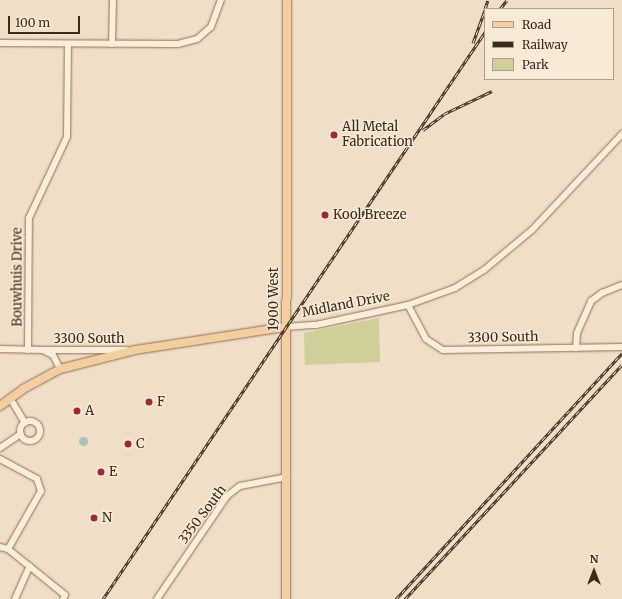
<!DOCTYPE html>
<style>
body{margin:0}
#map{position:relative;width:622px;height:599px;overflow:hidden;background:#f0dec6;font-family:Merriweather,serif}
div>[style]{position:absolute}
.green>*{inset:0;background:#cfcf99}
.water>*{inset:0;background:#a8c4b8}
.round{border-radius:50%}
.roads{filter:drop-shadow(0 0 1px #8d6f5b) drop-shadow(0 0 1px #8d6f5b)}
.minor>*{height:6px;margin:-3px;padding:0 3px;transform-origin:3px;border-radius:3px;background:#faedda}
.minor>.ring{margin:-3px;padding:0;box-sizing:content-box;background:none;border:6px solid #faedda;border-radius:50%}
.major>*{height:8px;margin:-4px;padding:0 4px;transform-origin:4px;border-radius:4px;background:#f4ce9e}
.rail>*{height:3px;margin-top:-1.5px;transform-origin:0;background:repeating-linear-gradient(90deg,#f7ead6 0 4.5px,#3d2a1f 0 9px);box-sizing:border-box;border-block:1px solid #3d2a1f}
.dots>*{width:11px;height:11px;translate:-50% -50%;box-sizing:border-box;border:2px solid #f7ead6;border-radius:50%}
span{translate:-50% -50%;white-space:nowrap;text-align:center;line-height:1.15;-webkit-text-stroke:3px #f7ead6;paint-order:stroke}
.poi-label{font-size:13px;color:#3d2a1f}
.left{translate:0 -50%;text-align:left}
.street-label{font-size:13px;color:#3d2a1f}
.legend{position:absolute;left:484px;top:8px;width:130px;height:72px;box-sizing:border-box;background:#f7ead6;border:1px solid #ad9d8d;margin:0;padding:5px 7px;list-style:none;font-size:12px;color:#3d2a1f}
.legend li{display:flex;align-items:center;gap:8px;height:20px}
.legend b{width:20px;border:1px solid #ad9d8d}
.north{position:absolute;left:574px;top:551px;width:40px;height:40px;-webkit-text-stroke:3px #f7ead6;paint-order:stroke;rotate:0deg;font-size:11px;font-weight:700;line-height:16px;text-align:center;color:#3d2a1f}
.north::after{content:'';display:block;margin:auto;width:14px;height:18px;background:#3d2a1f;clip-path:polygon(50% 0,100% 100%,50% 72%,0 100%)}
.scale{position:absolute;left:8px;top:16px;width:72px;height:18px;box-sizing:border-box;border:2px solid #3d2a1f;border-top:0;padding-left:5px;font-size:12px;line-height:14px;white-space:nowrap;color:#3d2a1f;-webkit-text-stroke:3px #f7ead6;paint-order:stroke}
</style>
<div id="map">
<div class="green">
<div style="clip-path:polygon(379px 318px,380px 362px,305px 365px,304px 333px)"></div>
</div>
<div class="water">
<div class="round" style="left:78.5px;top:436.5px;width:9px;height:9px"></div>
</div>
<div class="roads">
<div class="minor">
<div style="left:0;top:43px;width:178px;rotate:0.3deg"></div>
<div style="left:178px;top:44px;width:20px;rotate:-15deg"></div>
<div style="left:197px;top:39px;width:18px;rotate:-41deg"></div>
<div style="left:211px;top:27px;width:29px;rotate:-70deg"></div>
<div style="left:112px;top:44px;width:44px;rotate:-88.7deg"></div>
<div style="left:408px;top:305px;width:38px;rotate:62deg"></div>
<div style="left:426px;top:339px;width:20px;rotate:33deg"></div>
<div style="left:443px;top:350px;width:179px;rotate:-1deg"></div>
<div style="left:285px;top:327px;width:31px;rotate:-4deg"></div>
<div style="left:316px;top:325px;width:94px;rotate:-12.3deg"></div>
<div style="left:408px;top:305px;width:50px;rotate:-19.9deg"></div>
<div style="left:455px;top:288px;width:34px;rotate:-32deg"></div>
<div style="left:484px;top:270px;width:62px;rotate:-39.8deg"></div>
<div style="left:532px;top:230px;width:132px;rotate:-46.8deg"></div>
<div style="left:576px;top:348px;width:15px;rotate:-86deg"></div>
<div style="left:577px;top:333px;width:35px;rotate:-66deg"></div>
<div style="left:591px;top:301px;width:14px;rotate:-36deg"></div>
<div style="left:602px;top:293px;width:22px;rotate:-22deg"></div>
<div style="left:0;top:349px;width:43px;rotate:1.3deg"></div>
<div style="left:43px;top:350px;width:11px;rotate:27deg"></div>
<div style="left:53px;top:355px;width:16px;rotate:63deg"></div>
<div style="left:28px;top:350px;width:132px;rotate:-89.6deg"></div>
<div style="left:29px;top:218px;width:89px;rotate:-64.9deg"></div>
<div style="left:67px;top:137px;width:93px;rotate:-89.4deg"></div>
<div style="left:43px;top:350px;width:83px"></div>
<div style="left:10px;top:398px;width:29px;rotate:59deg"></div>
<div class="ring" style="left:20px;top:421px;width:14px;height:14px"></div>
<div style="left:0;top:448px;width:25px;rotate:-34deg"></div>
<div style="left:0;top:459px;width:42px;rotate:28.4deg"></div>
<div style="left:37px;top:479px;width:13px;rotate:72deg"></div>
<div style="left:41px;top:491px;width:67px;rotate:119.6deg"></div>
<div style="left:0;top:547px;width:8px;rotate:14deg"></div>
<div style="left:8px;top:549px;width:73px;rotate:38.9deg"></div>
<div style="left:65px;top:595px;width:4px;rotate:117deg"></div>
<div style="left:15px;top:599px;width:36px;rotate:-66deg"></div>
<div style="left:157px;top:599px;width:125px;rotate:-55.8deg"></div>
<div style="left:227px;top:496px;width:16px;rotate:-38deg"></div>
<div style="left:240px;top:486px;width:48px;rotate:-10.8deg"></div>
</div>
<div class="major">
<div style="left:0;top:406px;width:29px;rotate:-36deg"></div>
<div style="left:23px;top:389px;width:42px;rotate:-28.4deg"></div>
<div style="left:60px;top:369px;width:77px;rotate:-14.2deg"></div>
<div style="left:135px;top:350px;width:152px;rotate:-8.7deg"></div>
<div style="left:286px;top:599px;width:599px;rotate:-89.9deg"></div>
</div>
</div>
<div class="rail">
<div style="left:485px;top:9px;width:9px;rotate:-72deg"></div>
<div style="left:500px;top:9px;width:11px;rotate:-52deg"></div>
<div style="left:473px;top:43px;width:35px;rotate:-70deg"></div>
<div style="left:423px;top:130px;width:26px;rotate:-37deg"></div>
<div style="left:444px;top:114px;width:53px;rotate:-25.6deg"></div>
<div style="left:103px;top:599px;width:684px;rotate:-56.03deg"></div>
<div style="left:396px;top:599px;width:334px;rotate:-47.4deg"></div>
<div style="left:405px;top:599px;width:319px;rotate:-47.2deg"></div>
</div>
<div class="dots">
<div style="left:334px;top:135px;background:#9f2838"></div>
<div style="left:325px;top:215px;background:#9f2838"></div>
<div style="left:149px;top:402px;background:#9f2838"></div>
<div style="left:77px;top:411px;background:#9f2838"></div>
<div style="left:128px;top:444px;background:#9f2838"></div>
<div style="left:101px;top:472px;background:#9f2838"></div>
<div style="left:94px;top:518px;background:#9f2838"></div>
</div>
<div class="poi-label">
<span class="left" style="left:342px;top:135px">All Metal<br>Fabrication</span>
<span class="left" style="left:333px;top:215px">Kool Breeze</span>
<span class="left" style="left:157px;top:402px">F</span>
<span class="left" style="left:85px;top:411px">A</span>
<span class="left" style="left:136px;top:444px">C</span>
<span class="left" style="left:109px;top:472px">E</span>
<span class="left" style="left:102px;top:518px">N</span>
</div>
<div class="street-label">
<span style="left:18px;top:277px;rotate:-90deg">Bouwhuis Drive</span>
<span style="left:274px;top:299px;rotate:-90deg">1900 West</span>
<span style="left:346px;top:305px;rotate:-11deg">Midland Drive</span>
<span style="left:503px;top:338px;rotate:-1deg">3300 South</span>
<span style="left:89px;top:339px">3300 South</span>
<span style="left:203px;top:515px;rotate:-53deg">3350 South</span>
</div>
<ul class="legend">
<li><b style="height:5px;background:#f4ce9e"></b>Road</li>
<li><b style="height:5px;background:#3d2a1f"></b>Railway</li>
<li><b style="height:11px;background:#cfcf99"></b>Park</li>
</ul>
<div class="north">N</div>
<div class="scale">100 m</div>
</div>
